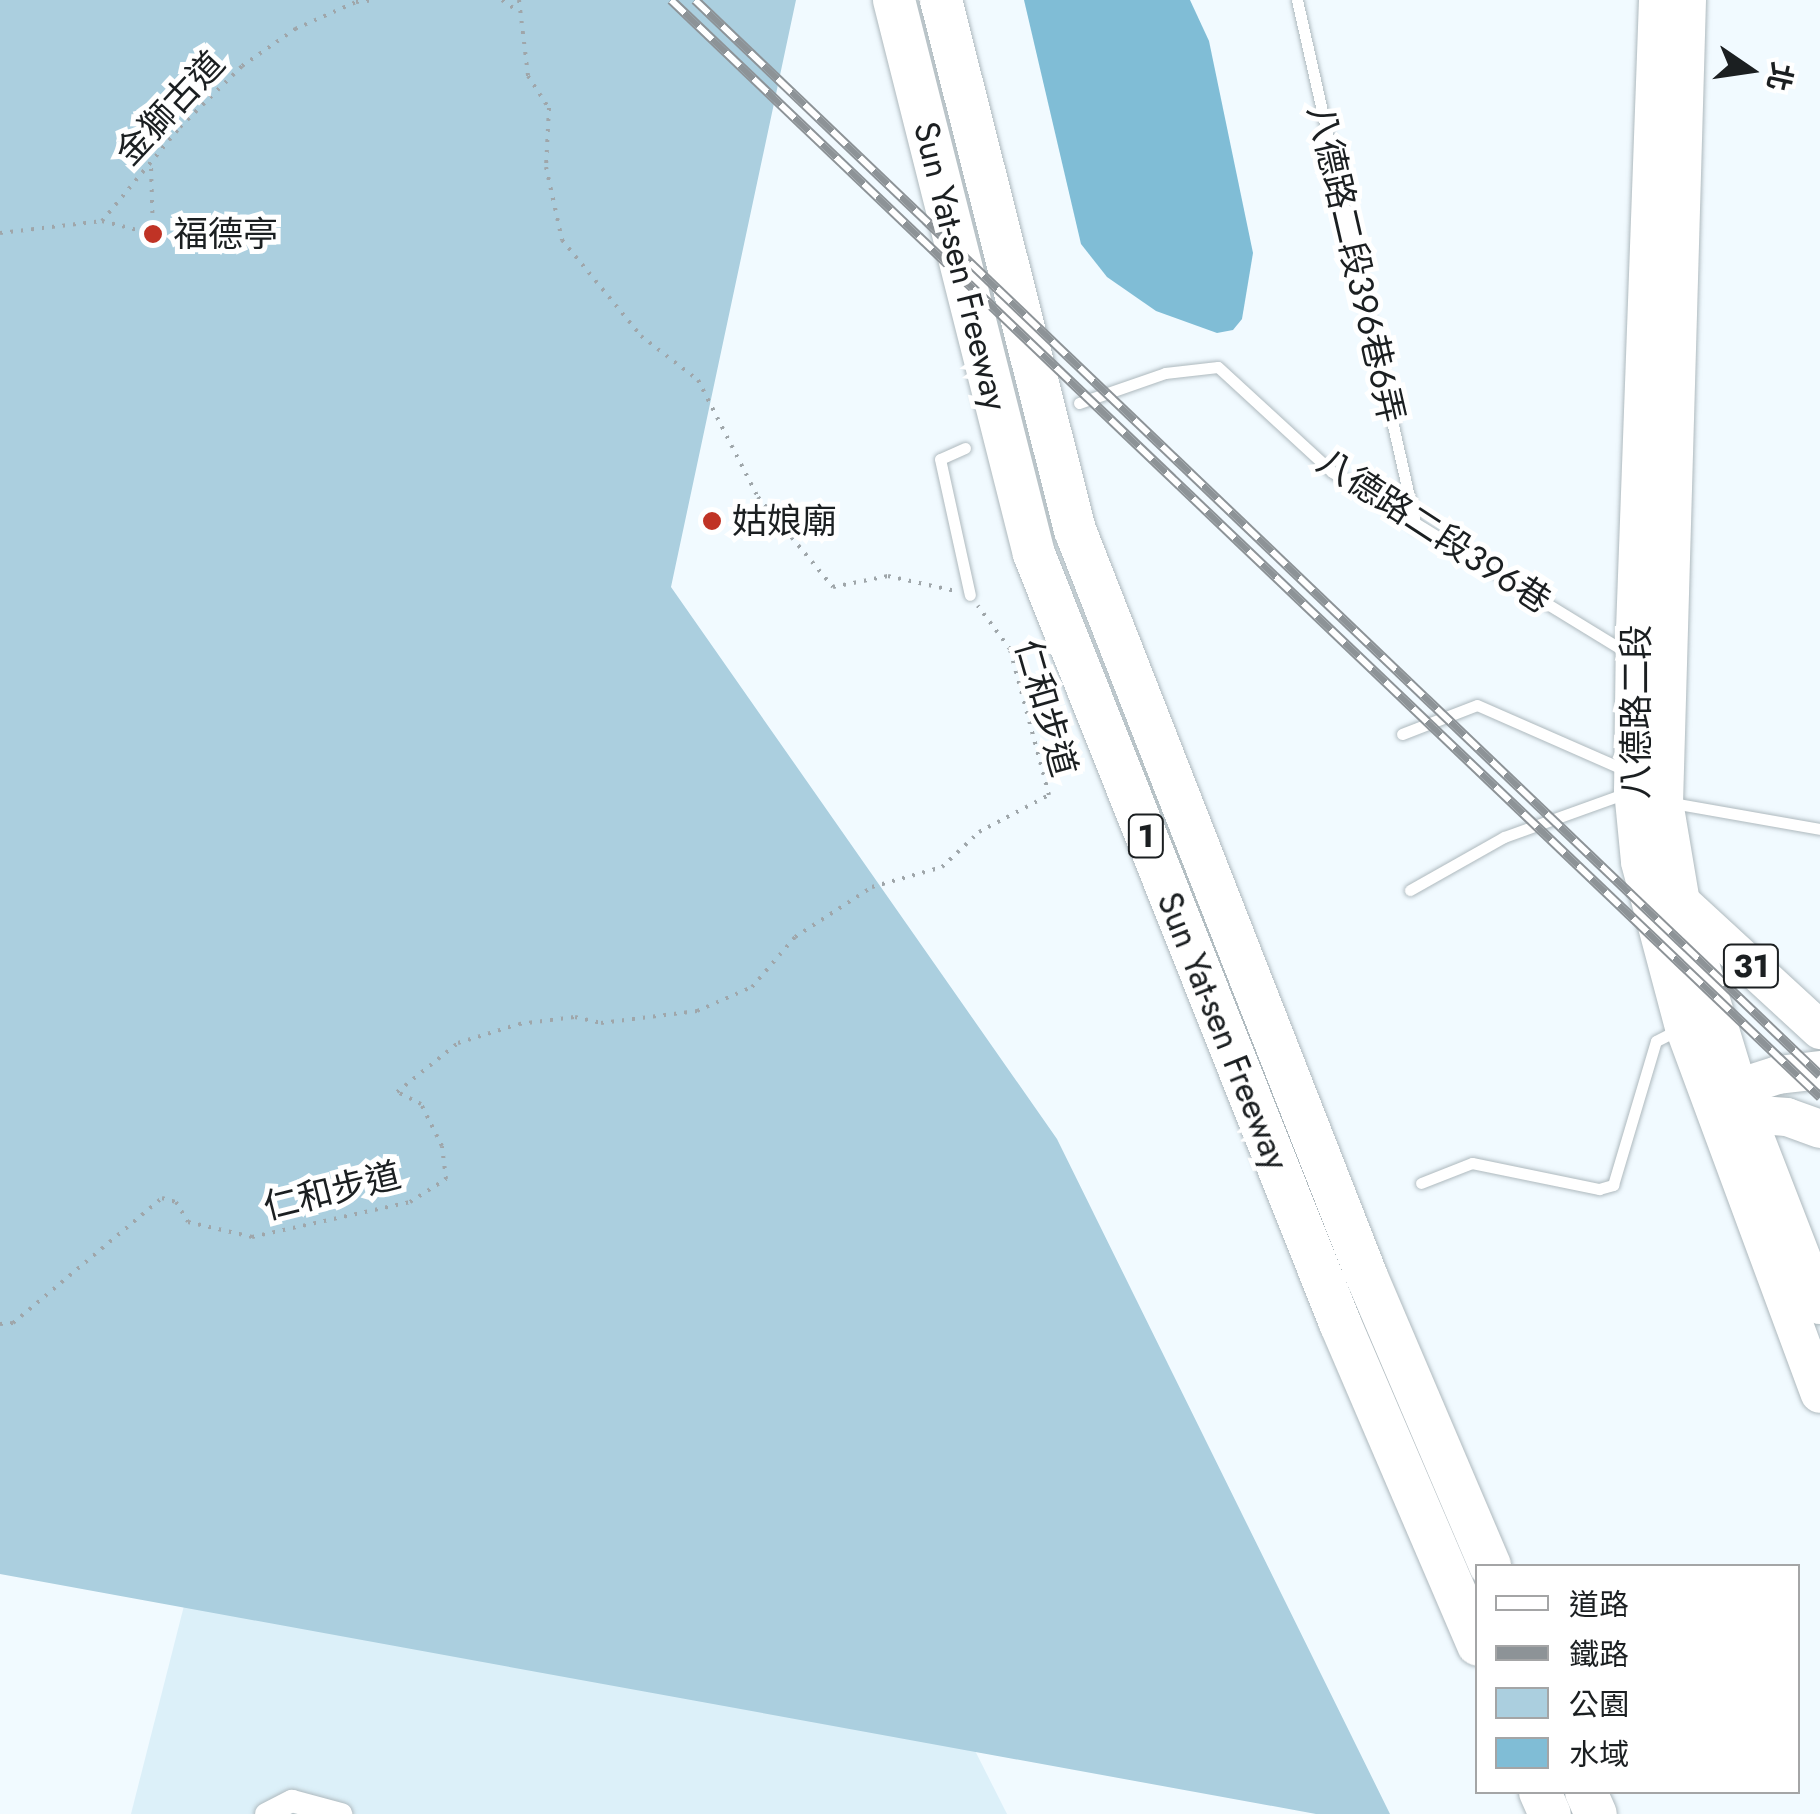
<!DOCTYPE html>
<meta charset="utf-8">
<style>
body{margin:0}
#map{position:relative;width:1820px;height:1814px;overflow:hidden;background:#f1faff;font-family:Jost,"Noto Sans TC",sans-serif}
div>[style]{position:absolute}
.built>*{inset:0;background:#dcf0f9}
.green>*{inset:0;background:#abcfdf}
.water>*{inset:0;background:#80bdd6}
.path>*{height:4px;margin-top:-2px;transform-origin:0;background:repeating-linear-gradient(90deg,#9fa6aa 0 2.5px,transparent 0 10.5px)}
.roads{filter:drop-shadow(0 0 2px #aeb9be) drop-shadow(0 0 2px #aeb9be)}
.lane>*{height:11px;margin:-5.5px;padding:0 5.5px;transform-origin:5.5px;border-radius:5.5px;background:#fff}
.street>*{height:22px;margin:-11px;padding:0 11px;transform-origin:11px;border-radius:11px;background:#fff}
.primary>*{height:38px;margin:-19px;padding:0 19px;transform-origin:19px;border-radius:19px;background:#fff}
.highway>*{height:42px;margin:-21px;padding:0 21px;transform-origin:21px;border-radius:21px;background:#fff}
.rail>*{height:10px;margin-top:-5px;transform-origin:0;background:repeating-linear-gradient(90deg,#fff 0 19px,#8d9397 0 38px);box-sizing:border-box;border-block:2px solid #8d9397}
.dots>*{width:28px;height:28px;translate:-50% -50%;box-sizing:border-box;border:5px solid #fff;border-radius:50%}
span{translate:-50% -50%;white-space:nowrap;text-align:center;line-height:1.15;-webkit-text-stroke:10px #fff;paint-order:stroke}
.shield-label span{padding:2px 8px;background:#fff;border:2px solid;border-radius:8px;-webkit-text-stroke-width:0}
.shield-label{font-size:32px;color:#1b1f21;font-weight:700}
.street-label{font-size:35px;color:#1b1f21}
.poi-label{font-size:35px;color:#1b1f21}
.left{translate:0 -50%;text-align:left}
.legend{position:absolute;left:1475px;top:1564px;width:325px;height:230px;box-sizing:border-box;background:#fff;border:2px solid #a4a5a6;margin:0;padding:12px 18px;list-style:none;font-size:30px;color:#1b1f21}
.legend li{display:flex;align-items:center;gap:20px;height:50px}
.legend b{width:50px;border:2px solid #a4a5a6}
.north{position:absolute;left:1700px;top:20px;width:100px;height:100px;-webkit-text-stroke:8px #fff;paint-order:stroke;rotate:103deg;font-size:28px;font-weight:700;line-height:40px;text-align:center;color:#1b1f21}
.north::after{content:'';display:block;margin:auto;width:35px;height:45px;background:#1b1f21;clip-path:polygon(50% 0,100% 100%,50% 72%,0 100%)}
</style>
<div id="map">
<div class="built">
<div style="clip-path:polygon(187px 1594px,915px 1632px,1007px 1814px,131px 1814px)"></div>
</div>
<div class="green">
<div style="clip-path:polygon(0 0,796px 0,671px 587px,1057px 1139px,1390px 1814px,1316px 1814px,0 1574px)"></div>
</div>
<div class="water">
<div style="clip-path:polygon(1024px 0,1190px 0,1209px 41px,1253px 253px,1242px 319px,1233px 330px,1217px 333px,1156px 311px,1107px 277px,1081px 244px)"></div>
</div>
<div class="path">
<div style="left:502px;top:0;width:19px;rotate:35deg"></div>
<div style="left:519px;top:0;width:77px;rotate:83.2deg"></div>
<div style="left:528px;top:76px;width:38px;rotate:57deg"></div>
<div style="left:549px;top:108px;width:59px;rotate:92.9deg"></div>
<div style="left:546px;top:167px;width:75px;rotate:77.6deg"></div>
<div style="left:562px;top:240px;width:124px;rotate:50.5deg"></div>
<div style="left:641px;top:336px;width:72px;rotate:37.7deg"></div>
<div style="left:698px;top:380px;width:131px;rotate:62.9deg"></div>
<div style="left:758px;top:497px;width:117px;rotate:50.2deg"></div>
<div style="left:833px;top:587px;width:56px;rotate:-11.3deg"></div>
<div style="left:888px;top:576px;width:69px;rotate:12.6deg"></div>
<div style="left:102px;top:221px;width:53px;rotate:14.3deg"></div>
<div style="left:153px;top:234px;width:69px;rotate:-91.7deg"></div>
<div style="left:0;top:233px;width:103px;rotate:-6.7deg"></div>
<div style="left:102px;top:221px;width:122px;rotate:-50.3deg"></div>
<div style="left:180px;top:127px;width:87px;rotate:-44.5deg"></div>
<div style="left:242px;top:66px;width:65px;rotate:-34.9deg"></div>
<div style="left:295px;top:29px;width:67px;rotate:-23.9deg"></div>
<div style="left:356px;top:2px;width:20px;rotate:-6deg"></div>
<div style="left:0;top:1324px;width:13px;rotate:-4deg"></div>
<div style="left:13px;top:1323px;width:194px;rotate:-40deg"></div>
<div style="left:162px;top:1198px;width:15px;rotate:16deg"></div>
<div style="left:176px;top:1202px;width:23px;rotate:59deg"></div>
<div style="left:188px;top:1222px;width:66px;rotate:13.2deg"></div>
<div style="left:252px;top:1237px;width:162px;rotate:-12.5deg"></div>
<div style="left:410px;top:1202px;width:43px;rotate:-32.6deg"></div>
<div style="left:446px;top:1179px;width:33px;rotate:-97deg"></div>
<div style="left:442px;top:1146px;width:47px;rotate:-116.6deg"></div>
<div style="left:421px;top:1104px;width:27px;rotate:-153deg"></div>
<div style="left:397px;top:1092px;width:78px;rotate:-38.8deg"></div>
<div style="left:458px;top:1043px;width:64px;rotate:-17.3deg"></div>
<div style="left:519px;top:1024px;width:56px;rotate:-7.1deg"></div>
<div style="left:575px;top:1017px;width:27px;rotate:13deg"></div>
<div style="left:601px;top:1023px;width:97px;rotate:-7.1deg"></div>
<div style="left:697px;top:1011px;width:60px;rotate:-23.6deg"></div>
<div style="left:752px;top:987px;width:66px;rotate:-49.3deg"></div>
<div style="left:795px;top:937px;width:92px;rotate:-33deg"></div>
<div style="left:872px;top:887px;width:73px;rotate:-15.9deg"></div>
<div style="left:942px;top:867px;width:51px;rotate:-43.4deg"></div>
<div style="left:979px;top:832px;width:79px;rotate:-27.9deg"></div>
<div style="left:1049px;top:795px;width:151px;rotate:-105deg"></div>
<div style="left:1010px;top:649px;width:54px;rotate:-126.7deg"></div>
</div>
<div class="roads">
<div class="lane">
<div style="left:1297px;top:0;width:540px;rotate:77.28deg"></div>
<div style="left:1079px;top:403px;width:91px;rotate:-19.2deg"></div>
<div style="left:1165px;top:373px;width:53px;rotate:-6.5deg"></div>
<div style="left:1218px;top:367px;width:155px;rotate:42.6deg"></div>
<div style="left:1332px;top:472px;width:346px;rotate:31.5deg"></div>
<div style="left:965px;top:448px;width:27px;rotate:156deg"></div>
<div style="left:940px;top:459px;width:139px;rotate:77.6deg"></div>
<div style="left:1402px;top:734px;width:80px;rotate:-21.1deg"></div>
<div style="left:1477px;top:705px;width:162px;rotate:23.7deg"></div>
<div style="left:1673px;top:803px;width:149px;rotate:10deg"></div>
<div style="left:1410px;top:890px;width:108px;rotate:-29.4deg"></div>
<div style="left:1504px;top:837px;width:133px;rotate:-19.8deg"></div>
<div style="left:1421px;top:1183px;width:55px;rotate:-21.4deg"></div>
<div style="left:1472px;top:1163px;width:130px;rotate:11.6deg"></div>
<div style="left:1599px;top:1189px;width:15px;rotate:-16deg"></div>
<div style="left:1613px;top:1185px;width:150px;rotate:-73.4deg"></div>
<div style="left:1656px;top:1041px;width:27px;rotate:-27deg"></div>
</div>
<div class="street">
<div style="left:266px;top:1814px;width:29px;rotate:-27deg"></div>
<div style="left:292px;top:1801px;width:51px;rotate:14.9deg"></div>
</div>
<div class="primary">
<div style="left:1658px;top:0;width:629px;rotate:92.09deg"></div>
<div style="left:1635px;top:629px;width:161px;rotate:90.7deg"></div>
<div style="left:1633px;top:790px;width:72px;rotate:84.4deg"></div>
<div style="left:1640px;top:862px;width:171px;rotate:75.1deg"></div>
<div style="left:1684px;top:1027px;width:391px;rotate:69.7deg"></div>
<div style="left:1687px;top:0;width:802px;rotate:91.64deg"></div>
<div style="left:1664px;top:802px;width:101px;rotate:80.4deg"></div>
<div style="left:1681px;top:902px;width:222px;rotate:73deg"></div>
<div style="left:1746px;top:1114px;width:205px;rotate:68.8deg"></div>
<div style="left:1682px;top:903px;width:188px;rotate:42.6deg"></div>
<div style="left:1716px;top:1095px;width:65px;rotate:-17.9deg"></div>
<div style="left:1778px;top:1075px;width:42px;rotate:-6.8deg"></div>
<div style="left:1723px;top:1120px;width:24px;rotate:-15deg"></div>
<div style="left:1746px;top:1114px;width:41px;rotate:4.2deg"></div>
<div style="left:1787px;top:1117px;width:35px;rotate:20deg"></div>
</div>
<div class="highway">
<div style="left:894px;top:0;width:571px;rotate:75.82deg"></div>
<div style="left:1034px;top:554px;width:828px;rotate:68.3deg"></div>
<div style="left:1340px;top:1323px;width:350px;rotate:66.8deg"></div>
<div style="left:941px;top:0;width:547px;rotate:75.81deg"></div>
<div style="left:1075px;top:530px;width:802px;rotate:68.65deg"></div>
<div style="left:1367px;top:1277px;width:314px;rotate:66.9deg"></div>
<div style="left:1540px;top:1792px;width:24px;rotate:66deg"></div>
<div style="left:1586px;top:1792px;width:24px;rotate:66deg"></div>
</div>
</div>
<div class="rail">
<div style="left:671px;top:0;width:1589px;rotate:43.67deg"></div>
<div style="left:695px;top:0;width:1556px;rotate:43.7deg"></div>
</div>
<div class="dots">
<div style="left:153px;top:234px;background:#c03325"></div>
<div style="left:712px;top:521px;background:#c03325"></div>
</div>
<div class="shield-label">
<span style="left:1146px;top:836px">1</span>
<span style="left:1751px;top:966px">31</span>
</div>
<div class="street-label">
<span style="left:170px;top:108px;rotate:-47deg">金獅古道</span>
<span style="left:1356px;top:264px;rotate:77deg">八德路二段396巷6弄</span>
<span style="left:961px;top:266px;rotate:76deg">Sun Yat-sen Freeway</span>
<span style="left:1434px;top:531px;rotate:33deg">八德路二段396巷</span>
<span style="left:1046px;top:708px;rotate:74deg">仁和步道</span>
<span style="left:1636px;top:712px;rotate:-90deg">八德路二段</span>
<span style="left:1223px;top:1031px;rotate:68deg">Sun Yat-sen Freeway</span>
<span style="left:332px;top:1191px;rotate:-14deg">仁和步道</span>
</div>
<div class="poi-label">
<span class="left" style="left:173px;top:234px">福德亭</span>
<span class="left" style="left:732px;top:521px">姑娘廟</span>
</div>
<ul class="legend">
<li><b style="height:12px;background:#fff"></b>道路</li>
<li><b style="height:12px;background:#8d9397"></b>鐵路</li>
<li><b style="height:28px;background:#abcfdf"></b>公園</li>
<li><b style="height:28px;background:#80bdd6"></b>水域</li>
</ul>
<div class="north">北</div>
</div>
